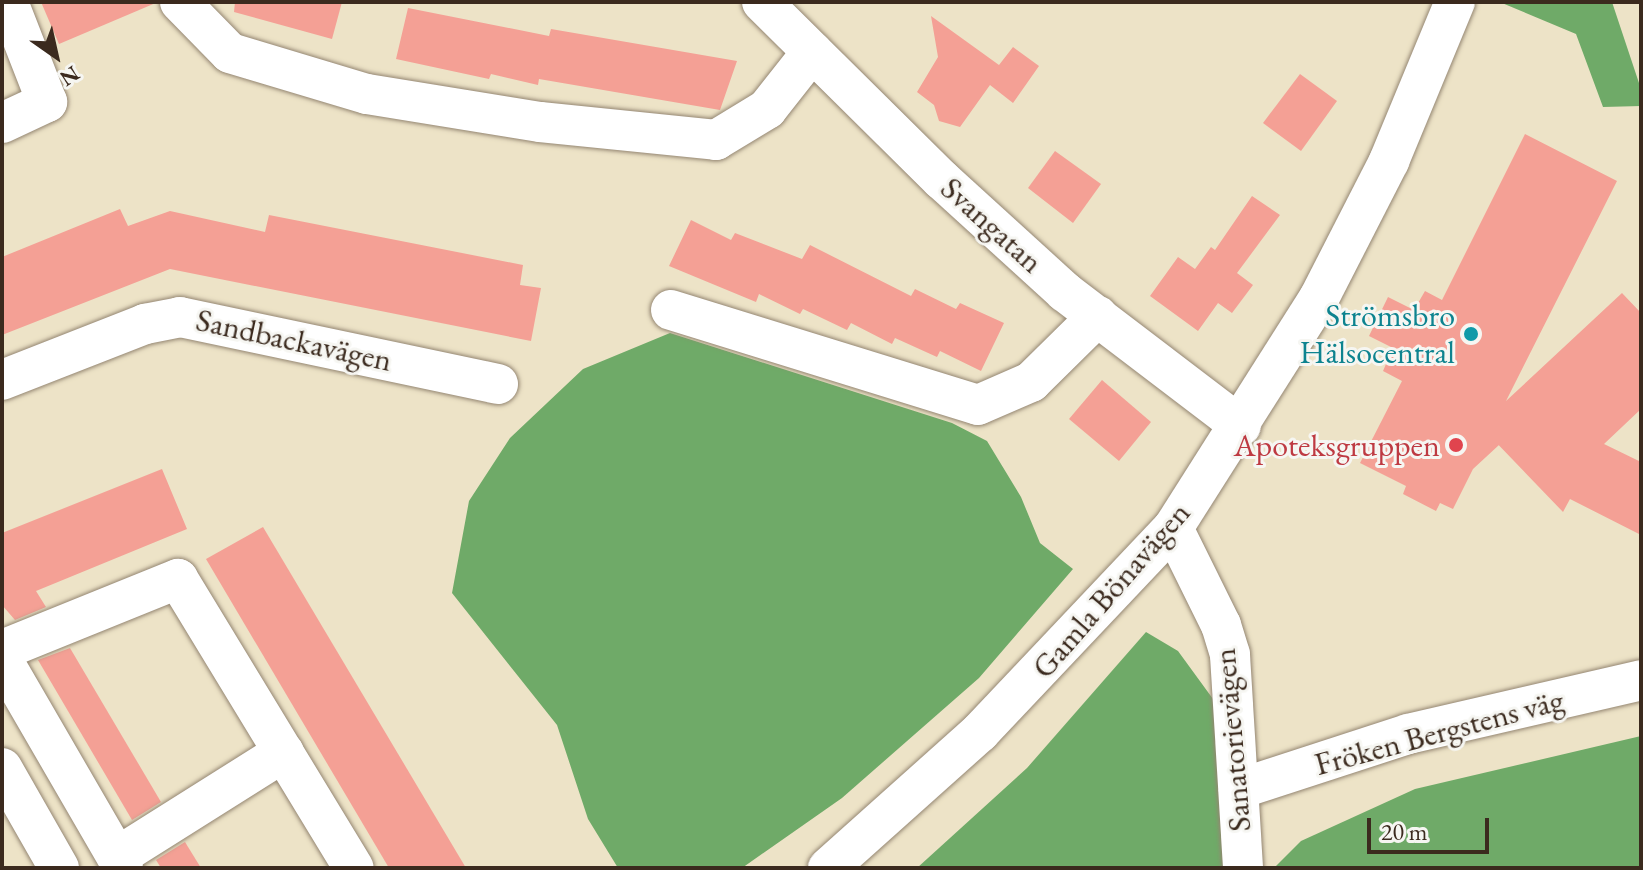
<!DOCTYPE html>
<meta charset="utf-8">
<style>
body{margin:0}
#map{position:relative;width:1643px;height:870px;overflow:hidden;background:#ede3c7;font-family:"EB Garamond",serif}
div>[style]{position:absolute}
.forest>*{inset:0;background:#6faa68}
.building>*{inset:0;background:#f4a095}
.roads{filter:drop-shadow(0 0 2px #948672) drop-shadow(0 0 2px #948672)}
.minor>*{height:40px;margin:-20px;padding:0 20px;transform-origin:20px;border-radius:20px;background:#fff}
.dots>*{width:22px;height:22px;translate:-50% -50%;box-sizing:border-box;border:4px solid #f6f6f2;border-radius:50%}
span{translate:-50% -50%;white-space:nowrap;text-align:center;line-height:1.15;-webkit-text-stroke:6px #f6f6f2;paint-order:stroke}
.street-label{font-size:32px;color:#3b2a1e}
.culture-label{font-size:32px;color:#0d838f}
.right{translate:-100% -50%;text-align:right}
.health-label{font-size:32px;color:#be3a42}
.frame{position:absolute;inset:0;border:4px solid #3b2a1e;pointer-events:none}
.north{position:absolute;left:16px;top:16px;width:80px;height:80px;-webkit-text-stroke:6px #f6f6f2;paint-order:stroke;rotate:146deg;font-size:22px;font-weight:700;line-height:32px;text-align:center;color:#3b2a1e}
.north::after{content:'';display:block;margin:auto;width:28px;height:36px;background:#3b2a1e;clip-path:polygon(50% 0,100% 100%,50% 72%,0 100%)}
.scale{position:absolute;left:1367px;top:818px;width:122px;height:36px;box-sizing:border-box;border:4px solid #3b2a1e;border-top:0;padding-left:10px;font-size:24px;line-height:28px;white-space:nowrap;color:#3b2a1e;-webkit-text-stroke:6px #f6f6f2;paint-order:stroke}
</style>
<div id="map">
<div class="forest">
<div style="clip-path:polygon(1612px 2px,1641px 89px,1641px 106px,1603px 107px,1576px 34px,1502px 3px)"></div>
<div style="clip-path:polygon(670px 333px,952px 423px,987px 441px,1021px 497px,1040px 543px,1073px 569px,979px 678px,842px 798px,742px 868px,618px 868px,588px 819px,557px 725px,452px 593px,469px 501px,510px 438px,583px 369px)"></div>
<div style="clip-path:polygon(1146px 632px,1178px 651px,1213px 699px,1229px 868px,917px 868px,1027px 768px)"></div>
<div style="clip-path:polygon(1641px 736px,1641px 868px,1274px 868px,1301px 841px,1415px 789px)"></div>
</div>
<div class="building">
<div style="clip-path:polygon(41px 2px,158px 2px,59px 44px)"></div>
<div style="clip-path:polygon(235px 2px,342px 2px,332px 39px,234px 12px)"></div>
<div style="clip-path:polygon(408px 8px,549px 36px,551px 29px,737px 61px,720px 110px,539px 79px,538px 85px,491px 74px,489px 79px,396px 59px)"></div>
<div style="clip-path:polygon(931px 16px,999px 65px,1013px 47px,1039px 66px,1013px 103px,990px 85px,960px 127px,939px 121px,934px 105px,917px 92px,938px 57px)"></div>
<div style="clip-path:polygon(1300px 74px,1337px 101px,1301px 151px,1263px 123px)"></div>
<div style="clip-path:polygon(1525px 134px,1617px 181px,1506px 401px,1622px 293px,1641px 313px,1641px 409px,1604px 444px,1641px 462px,1641px 535px,1570px 499px,1563px 512px,1489px 435px,1499px 445px,1473px 469px,1453px 509px,1440px 503px,1436px 511px,1403px 494px,1406px 486px,1360px 463px,1402px 381px,1383px 371px,1393px 348px,1369px 336px,1388px 297px,1414px 310px,1425px 291px,1442px 300px)"></div>
<div style="clip-path:polygon(1055px 151px,1101px 184px,1073px 223px,1028px 188px)"></div>
<div style="clip-path:polygon(1252px 196px,1280px 215px,1237px 273px,1253px 285px,1232px 313px,1218px 303px,1198px 331px,1150px 296px,1178px 257px,1195px 269px,1211px 247px,1215px 250px)"></div>
<div style="clip-path:polygon(120px 209px,128px 226px,170px 211px,265px 232px,269px 215px,523px 265px,520px 285px,541px 288px,531px 341px,170px 269px,2px 335px,2px 257px)"></div>
<div style="clip-path:polygon(691px 220px,731px 240px,735px 233px,802px 259px,810px 245px,911px 296px,915px 289px,956px 309px,960px 303px,1004px 323px,981px 371px,940px 351px,937px 357px,895px 338px,892px 344px,851px 323px,847px 330px,803px 309px,800px 314px,759px 294px,756px 302px,669px 266px)"></div>
<div style="clip-path:polygon(1102px 380px,1151px 422px,1119px 461px,1069px 419px)"></div>
<div style="clip-path:polygon(162px 469px,187px 529px,36px 591px,46px 607px,15px 620px,2px 605px,2px 533px)"></div>
<div style="clip-path:polygon(263px 527px,466px 868px,389px 868px,206px 559px)"></div>
<div style="clip-path:polygon(70px 648px,161px 802px,132px 820px,38px 660px)"></div>
<div style="clip-path:polygon(185px 842px,201px 868px,161px 868px,156px 860px)"></div>
</div>
<div class="roads">
<div class="minor">
<div style="left:180px;top:2px;width:71px;rotate:45.6deg"></div>
<div style="left:230px;top:53px;width:143px;rotate:16.7deg"></div>
<div style="left:367px;top:94px;width:175px;rotate:9.2deg"></div>
<div style="left:540px;top:122px;width:177px;rotate:5.8deg"></div>
<div style="left:716px;top:140px;width:60px;rotate:-31.3deg"></div>
<div style="left:767px;top:109px;width:73px;rotate:-51.7deg"></div>
<div style="left:762px;top:2px;width:253px;rotate:44.7deg"></div>
<div style="left:942px;top:180px;width:166px;rotate:42.3deg"></div>
<div style="left:1065px;top:292px;width:221px;rotate:37.3deg"></div>
<div style="left:2px;top:123px;width:50px;rotate:-25deg"></div>
<div style="left:47px;top:102px;width:107px;rotate:-111.3deg"></div>
<div style="left:671px;top:310px;width:321px;rotate:17.2deg"></div>
<div style="left:978px;top:405px;width:58px;rotate:-23.5deg"></div>
<div style="left:1031px;top:382px;width:94px;rotate:-44.6deg"></div>
<div style="left:2px;top:380px;width:154px;rotate:-21.4deg"></div>
<div style="left:145px;top:324px;width:36px;rotate:-11deg"></div>
<div style="left:180px;top:317px;width:325px;rotate:11.9deg"></div>
<div style="left:1173px;top:528px;width:108px;rotate:63.7deg"></div>
<div style="left:1221px;top:625px;width:31px;rotate:73deg"></div>
<div style="left:1230px;top:655px;width:213px;rotate:86.5deg"></div>
<div style="left:2px;top:650px;width:190px;rotate:-22deg"></div>
<div style="left:178px;top:579px;width:338px;rotate:58.7deg"></div>
<div style="left:2px;top:659px;width:241px;rotate:59.9deg"></div>
<div style="left:2px;top:768px;width:115px;rotate:60.3deg"></div>
<div style="left:1239px;top:789px;width:178px;rotate:-18deg"></div>
<div style="left:1408px;top:734px;width:239px;rotate:-13deg"></div>
<div style="left:117px;top:857px;width:197px;rotate:-32.2deg"></div>
<div style="left:828px;top:868px;width:204px;rotate:-41.8deg"></div>
<div style="left:980px;top:732px;width:281px;rotate:-46.6deg"></div>
<div style="left:1173px;top:528px;width:272px;rotate:-57.6deg"></div>
<div style="left:1319px;top:298px;width:154px;rotate:-62.9deg"></div>
<div style="left:1389px;top:161px;width:172px;rotate:-67.5deg"></div>
</div>
</div>
<div class="dots">
<div style="left:1471px;top:334px;background:#0f9aa8"></div>
<div style="left:1456px;top:445px;background:#e0444e"></div>
</div>
<div class="street-label">
<span style="left:992px;top:225px;rotate:42deg">Svangatan</span>
<span style="left:294px;top:340px;rotate:12deg">Sandbackavägen</span>
<span style="left:1111px;top:590px;rotate:-49deg">Gamla Bönavägen</span>
<span style="left:1439px;top:732px;rotate:-15deg">Fröken Bergstens väg</span>
<span style="left:1232px;top:740px;rotate:-95deg">Sanatorievägen</span>
</div>
<div class="culture-label">
<span class="right" style="left:1455px;top:334px">Strömsbro<br>Hälsocentral</span>
</div>
<div class="health-label">
<span class="right" style="left:1440px;top:445px">Apoteksgruppen</span>
</div>
<div class="frame"></div>
<div class="north">N</div>
<div class="scale">20 m</div>
</div>
